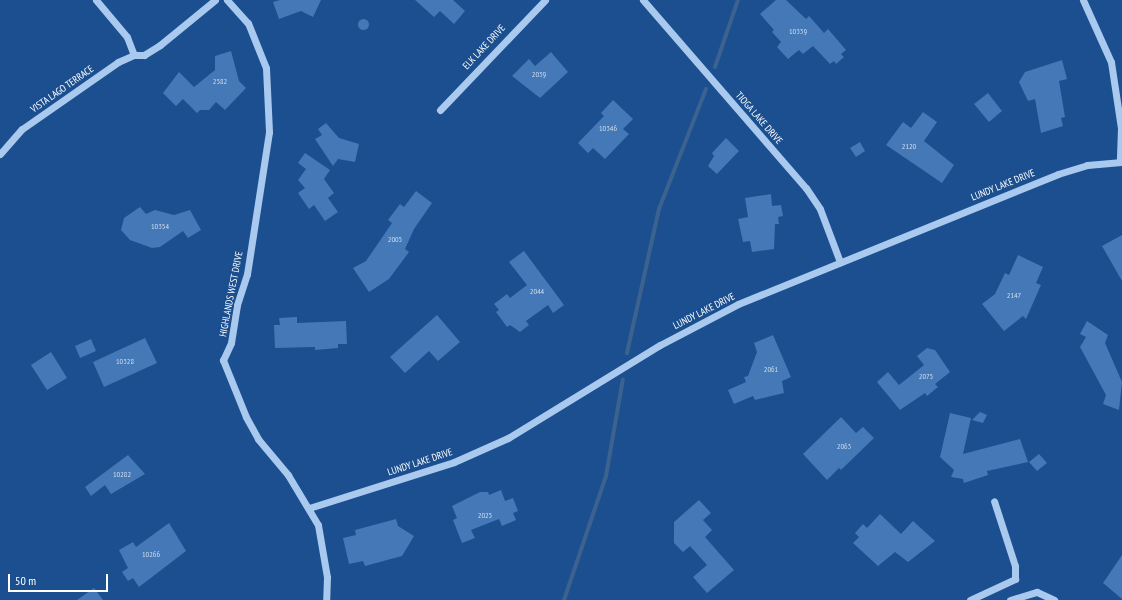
<!DOCTYPE html>
<style>
body{margin:0}
#map{position:relative;width:1122px;height:600px;overflow:hidden;background:#1b4f8f;font-family:"PT Sans Narrow",sans-serif}
div>[style]{position:absolute}
.stream>*{height:4px;margin:-2px;padding:0 2px;transform-origin:2px;border-radius:2px;background:#3c6290}
.building>*{inset:0;background:#4478b7}
.round{border-radius:50%}
.minor>*{height:7px;margin:-3.5px;padding:0 3.5px;transform-origin:3.5px;border-radius:3.5px;background:#a9c9ee}
span{translate:-50% -50%;white-space:nowrap;text-align:center;line-height:1.15;-webkit-text-stroke:3.5px #1b4f8f;paint-order:stroke}
.number-label{font-size:8px;color:#d0dded}
.number-label span{-webkit-text-stroke-width:0}
.street-label{font-size:10px;color:#fff}
.scale{position:absolute;left:8px;top:574px;width:100px;height:18px;box-sizing:border-box;border:2px solid #fff;border-top:0;padding-left:5px;font-size:12px;line-height:14px;white-space:nowrap;color:#fff;-webkit-text-stroke:3px #1b4f8f;paint-order:stroke}
</style>
<div id="map">
<div class="stream">
<div style="left:715px;top:67px;width:71px;rotate:-71.1deg"></div>
<div style="left:627px;top:353px;width:148px;rotate:-77.5deg"></div>
<div style="left:659px;top:209px;width:129px;rotate:-68.6deg"></div>
<div style="left:564px;top:600px;width:131px;rotate:-71.3deg"></div>
<div style="left:606px;top:476px;width:98px;rotate:-80.1deg"></div>
</div>
<div class="building">
<div style="clip-path:polygon(280px 0,321px 0,313px 17px,301px 11px,279px 19px,273px 2px)"></div>
<div style="clip-path:polygon(415px 0,453px 0,465px 11px,454px 24px,440px 11px,434px 17px)"></div>
<div style="clip-path:polygon(776px 0,786px 0,806px 19px,809px 16px,824px 33px,828px 29px,846px 50px,841px 54px,844px 57px,836px 64px,834px 61px,830px 64px,813px 46px,803px 54px,799px 50px,788px 59px,777px 47px,781px 42px,772px 32px,774px 30px,760px 14px)"></div>
<div class="round" style="left:357.5px;top:18.5px;width:11px;height:11px"></div>
<div style="clip-path:polygon(231px 51px,239px 81px,246px 88px,225px 110px,216px 102px,209px 110px,200px 110px,197px 113px,183px 99px,176px 106px,163px 93px,179px 72px,194px 87px,215px 70px,215px 56px)"></div>
<div style="clip-path:polygon(551px 52px,568px 72px,540px 98px,512px 76px,529px 59px,535px 66px)"></div>
<div style="clip-path:polygon(1062px 60px,1067px 79px,1059px 81px,1065px 117px,1061px 118px,1063px 126px,1041px 133px,1035px 99px,1028px 101px,1019px 82px,1025px 72px)"></div>
<div style="clip-path:polygon(988px 93px,1002px 111px,989px 122px,974px 104px)"></div>
<div style="clip-path:polygon(613px 100px,633px 119px,623px 129px,629px 134px,605px 159px,593px 148px,588px 153px,578px 143px,604px 116px,601px 113px)"></div>
<div style="clip-path:polygon(923px 112px,937px 122px,924px 141px,954px 165px,942px 183px,886px 145px,903px 122px,911px 128px)"></div>
<div style="clip-path:polygon(326px 123px,339px 138px,359px 144px,355px 162px,338px 159px,333px 166px,315px 139px,322px 135px,318px 129px)"></div>
<div style="clip-path:polygon(726px 138px,739px 151px,717px 174px,708px 166px,714px 156px,712px 153px)"></div>
<div style="clip-path:polygon(860px 142px,865px 151px,856px 157px,850px 148px)"></div>
<div style="clip-path:polygon(305px 153px,330px 170px,324px 179px,334px 193px,328px 198px,338px 212px,325px 221px,314px 205px,309px 209px,298px 193px,305px 188px,298px 180px,306px 169px,298px 163px)"></div>
<div style="clip-path:polygon(416px 191px,432px 203px,414px 229px,405px 249px,409px 252px,389px 279px,369px 292px,353px 268px,366px 261px,392px 223px,388px 220px,400px 204px,404px 207px)"></div>
<div style="clip-path:polygon(771px 194px,772px 206px,781px 205px,783px 216px,778px 217px,779px 224px,775px 224px,774px 249px,752px 252px,750px 241px,743px 242px,738px 219px,748px 217px,745px 198px)"></div>
<div style="clip-path:polygon(140px 207px,146px 214px,155px 210px,174px 215px,190px 210px,201px 230px,188px 238px,183px 231px,160px 247px,152px 248px,130px 240px,121px 230px,124px 218px)"></div>
<div style="clip-path:polygon(1122px 235px,1122px 281px,1102px 246px)"></div>
<div style="clip-path:polygon(524px 251px,564px 305px,553px 313px,548px 305px,526px 321px,529px 325px,520px 332px,510px 325px,507px 327px,496px 312px,499px 310px,494px 304px,507px 294px,510px 298px,527px 285px,509px 262px)"></div>
<div style="clip-path:polygon(1018px 255px,1043px 267px,1036px 283px,1041px 285px,1026px 319px,1023px 316px,1004px 331px,982px 304px,995px 294px,1005px 273px,1009px 275px)"></div>
<div style="clip-path:polygon(437px 315px,460px 342px,438px 361px,429px 351px,405px 373px,390px 357px)"></div>
<div style="clip-path:polygon(297px 317px,297px 323px,346px 321px,347px 344px,338px 344px,338px 348px,315px 350px,315px 347px,275px 348px,274px 325px,280px 325px,279px 318px)"></div>
<div style="clip-path:polygon(1087px 321px,1108px 335px,1105px 343px,1122px 382px,1119px 410px,1103px 404px,1106px 395px,1080px 347px,1086px 337px,1080px 334px)"></div>
<div style="clip-path:polygon(773px 335px,791px 377px,782px 381px,784px 393px,755px 400px,753px 396px,734px 404px,728px 390px,746px 382px,744px 377px,748px 376px,757px 352px,754px 343px)"></div>
<div style="clip-path:polygon(145px 338px,157px 363px,104px 387px,93px 362px)"></div>
<div style="clip-path:polygon(91px 339px,96px 351px,80px 358px,75px 346px)"></div>
<div style="clip-path:polygon(927px 348px,935px 350px,950px 372px,935px 384px,938px 387px,927px 396px,925px 393px,900px 410px,877px 382px,888px 372px,899px 385px,924px 365px,917px 356px)"></div>
<div style="clip-path:polygon(51px 352px,67px 378px,47px 390px,31px 365px)"></div>
<div style="clip-path:polygon(980px 412px,987px 415px,983px 423px,972px 420px)"></div>
<div style="clip-path:polygon(950px 413px,971px 418px,963px 454px,1020px 439px,1028px 462px,987px 471px,988px 475px,964px 483px,963px 479px,951px 477px,954px 470px,940px 457px)"></div>
<div style="clip-path:polygon(841px 417px,856px 433px,863px 427px,874px 438px,841px 470px,839px 468px,827px 480px,803px 454px)"></div>
<div style="clip-path:polygon(1039px 454px,1047px 463px,1037px 471px,1029px 462px)"></div>
<div style="clip-path:polygon(128px 455px,145px 474px,111px 494px,105px 485px,91px 496px,85px 487px)"></div>
<div style="clip-path:polygon(501px 490px,505px 501px,513px 498px,518px 511px,513px 513px,516px 520px,502px 526px,499px 519px,471px 530px,475px 538px,462px 543px,453px 520px,457px 518px,452px 506px,480px 492px,488px 492px,489px 495px)"></div>
<div style="clip-path:polygon(699px 500px,711px 513px,703px 520px,712px 530px,705px 537px,734px 570px,707px 593px,693px 577px,707px 565px,690px 546px,683px 552px,674px 543px,674px 522px)"></div>
<div style="clip-path:polygon(880px 514px,901px 534px,913px 521px,935px 541px,908px 562px,895px 552px,878px 566px,853px 543px,859px 537px,855px 533px,863px 524px,867px 528px)"></div>
<div style="clip-path:polygon(396px 519px,398px 526px,414px 536px,402px 556px,365px 566px,363px 561px,349px 564px,343px 538px,356px 535px,355px 530px)"></div>
<div style="clip-path:polygon(169px 523px,186px 551px,139px 587px,133px 578px,128px 581px,122px 572px,128px 568px,119px 550px,133px 542px,136px 547px)"></div>
<div style="clip-path:polygon(1122px 555px,1122px 599px,1103px 583px)"></div>
<div style="clip-path:polygon(94px 588px,103px 600px,77px 600px)"></div>
</div>
<div class="minor">
<div style="left:96px;top:0;width:48px;rotate:50deg"></div>
<div style="left:127px;top:37px;width:19px;rotate:69deg"></div>
<div style="left:227px;top:0;width:31px;rotate:48deg"></div>
<div style="left:248px;top:23px;width:48px;rotate:68.2deg"></div>
<div style="left:266px;top:68px;width:64px;rotate:87.3deg"></div>
<div style="left:269px;top:132px;width:144px;rotate:98.8deg"></div>
<div style="left:247px;top:274px;width:33px;rotate:108deg"></div>
<div style="left:237px;top:305px;width:38px;rotate:99deg"></div>
<div style="left:231px;top:343px;width:19px;rotate:115deg"></div>
<div style="left:223px;top:360px;width:61px;rotate:68deg"></div>
<div style="left:246px;top:417px;width:25px;rotate:61deg"></div>
<div style="left:258px;top:439px;width:47px;rotate:50.2deg"></div>
<div style="left:288px;top:475px;width:58px;rotate:59deg"></div>
<div style="left:318px;top:525px;width:53px;rotate:80.2deg"></div>
<div style="left:327px;top:577px;width:23px;rotate:92deg"></div>
<div style="left:643px;top:0;width:249px;rotate:49.1deg"></div>
<div style="left:806px;top:188px;width:25px;rotate:56deg"></div>
<div style="left:820px;top:209px;width:57px;rotate:69.3deg"></div>
<div style="left:1083px;top:0;width:68px;rotate:65.7deg"></div>
<div style="left:1111px;top:62px;width:67px;rotate:81.4deg"></div>
<div style="left:1121px;top:128px;width:34px;rotate:92deg"></div>
<div style="left:440px;top:110px;width:152px;rotate:-46.3deg"></div>
<div style="left:0;top:154px;width:33px;rotate:-49deg"></div>
<div style="left:22px;top:129px;width:117px;rotate:-34.9deg"></div>
<div style="left:118px;top:62px;width:17px;rotate:-24deg"></div>
<div style="left:134px;top:55px;width:10px"></div>
<div style="left:144px;top:55px;width:19px;rotate:-32deg"></div>
<div style="left:160px;top:45px;width:71px;rotate:-39.3deg"></div>
<div style="left:309px;top:508px;width:152px;rotate:-17.6deg"></div>
<div style="left:454px;top:462px;width:59px;rotate:-24deg"></div>
<div style="left:508px;top:438px;width:178px;rotate:-31.5deg"></div>
<div style="left:660px;top:345px;width:88px;rotate:-27.7deg"></div>
<div style="left:738px;top:304px;width:345px;rotate:-22.1deg"></div>
<div style="left:1058px;top:174px;width:30px;rotate:-17deg"></div>
<div style="left:1087px;top:165px;width:35px;rotate:-5deg"></div>
<div style="left:970px;top:600px;width:50px;rotate:-25deg"></div>
<div style="left:1015px;top:579px;width:13px;rotate:-90deg"></div>
<div style="left:1015px;top:566px;width:68px;rotate:-107.9deg"></div>
<div style="left:1010px;top:600px;width:28px;rotate:-17deg"></div>
<div style="left:1037px;top:592px;width:19px;rotate:25deg"></div>
</div>
<div class="number-label">
<span style="left:798px;top:32px">10339</span>
<span style="left:539px;top:75px">2039</span>
<span style="left:220px;top:82px">2582</span>
<span style="left:608px;top:129px">10346</span>
<span style="left:909px;top:147px">2120</span>
<span style="left:160px;top:227px">10354</span>
<span style="left:395px;top:240px">2005</span>
<span style="left:537px;top:292px">2044</span>
<span style="left:1014px;top:296px">2147</span>
<span style="left:125px;top:362px">10328</span>
<span style="left:771px;top:370px">2061</span>
<span style="left:926px;top:377px">2075</span>
<span style="left:844px;top:447px">2063</span>
<span style="left:122px;top:475px">10282</span>
<span style="left:485px;top:516px">2025</span>
<span style="left:151px;top:555px">10266</span>
</div>
<div class="street-label">
<span style="left:484px;top:47px;rotate:-47deg">ELK LAKE DRIVE</span>
<span style="left:62px;top:89px;rotate:-35deg">VISTA LAGO TERRACE</span>
<span style="left:759px;top:118px;rotate:49deg">TIOGA LAKE DRIVE</span>
<span style="left:1003px;top:185px;rotate:-22deg">LUNDY LAKE DRIVE</span>
<span style="left:231px;top:294px;rotate:-79deg">HIGHLANDS WEST DRIVE</span>
<span style="left:704px;top:311px;rotate:-27deg">LUNDY LAKE DRIVE</span>
<span style="left:420px;top:462px;rotate:-18deg">LUNDY LAKE DRIVE</span>
</div>
<div class="scale">50 m</div>
</div>
